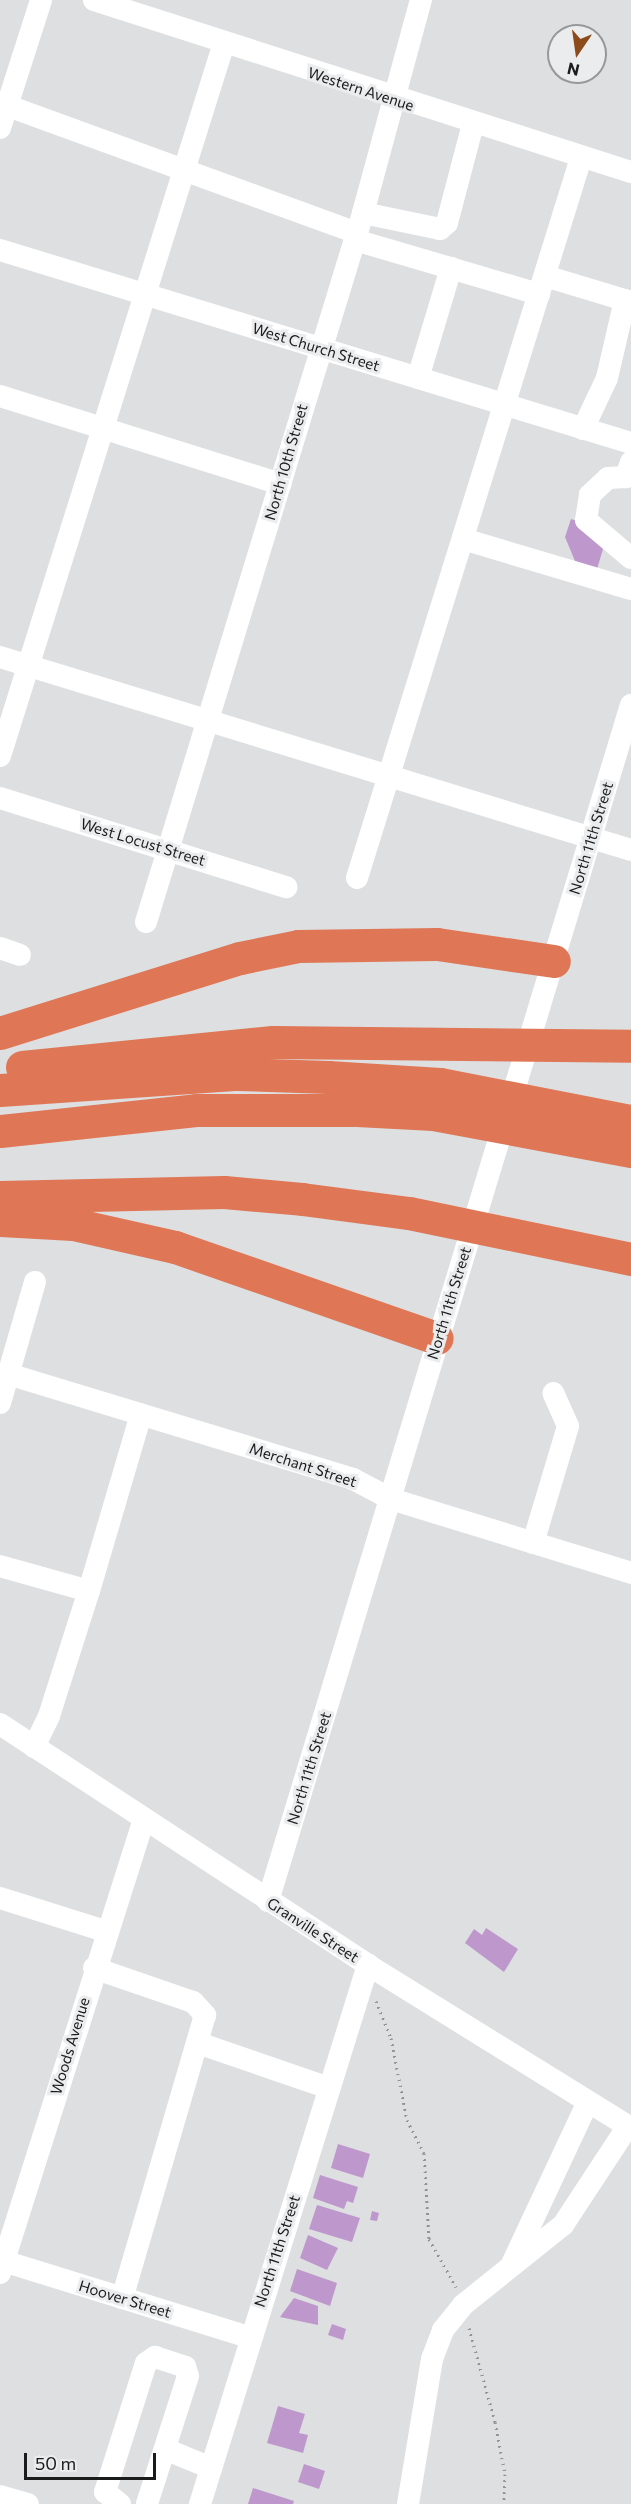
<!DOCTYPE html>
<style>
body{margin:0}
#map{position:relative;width:631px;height:2504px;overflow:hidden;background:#dedfe1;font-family:Commissioner,sans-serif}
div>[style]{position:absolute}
.building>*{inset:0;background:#be97cc}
.path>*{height:3px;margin-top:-1.5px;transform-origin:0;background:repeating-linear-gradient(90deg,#929394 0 1.5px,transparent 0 6px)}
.minor>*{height:22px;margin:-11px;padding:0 11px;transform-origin:11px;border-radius:11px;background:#fff}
.highway>*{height:33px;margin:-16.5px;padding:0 16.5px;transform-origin:16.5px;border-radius:16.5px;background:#df7756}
span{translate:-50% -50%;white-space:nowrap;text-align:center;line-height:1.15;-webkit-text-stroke:6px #ebecee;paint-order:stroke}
.street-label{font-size:15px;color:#1a1b1b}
.north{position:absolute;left:547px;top:24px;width:60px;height:60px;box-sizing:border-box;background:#ebecee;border:2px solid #97989a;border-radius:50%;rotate:193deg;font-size:16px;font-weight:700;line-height:24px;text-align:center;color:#1a1b1b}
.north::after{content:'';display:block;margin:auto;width:21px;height:27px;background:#8d4a1a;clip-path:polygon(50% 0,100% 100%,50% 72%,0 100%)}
.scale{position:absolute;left:24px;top:2453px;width:132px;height:27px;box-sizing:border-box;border:3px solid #1a1b1b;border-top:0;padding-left:8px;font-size:18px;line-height:21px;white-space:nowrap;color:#1a1b1b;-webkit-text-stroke:4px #ebecee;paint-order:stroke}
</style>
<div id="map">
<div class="building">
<div style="clip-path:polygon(571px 519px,589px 525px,603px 549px,597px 569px,575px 561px,565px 537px)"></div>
<div style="clip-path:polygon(486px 1928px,518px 1949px,504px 1972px,465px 1943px,474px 1929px,482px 1935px)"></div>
<div style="clip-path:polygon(338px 2144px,370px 2154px,363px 2178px,331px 2168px)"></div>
<div style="clip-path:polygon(320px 2175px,358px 2187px,353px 2203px,347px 2201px,344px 2209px,313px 2198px)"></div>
<div style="clip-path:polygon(317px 2205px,360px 2218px,352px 2242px,309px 2229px)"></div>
<div style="clip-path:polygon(372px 2211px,379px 2213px,377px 2221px,370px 2220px)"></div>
<div style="clip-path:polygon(308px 2235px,338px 2248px,327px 2270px,300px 2258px)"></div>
<div style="clip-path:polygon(297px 2269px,337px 2283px,330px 2306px,290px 2291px)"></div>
<div style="clip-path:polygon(294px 2298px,318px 2306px,318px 2325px,280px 2317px)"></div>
<div style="clip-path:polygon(332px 2324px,346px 2329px,343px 2340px,328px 2335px)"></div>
<div style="clip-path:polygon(278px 2406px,305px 2414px,299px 2433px,308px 2435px,303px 2453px,267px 2443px)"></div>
<div style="clip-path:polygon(304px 2464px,325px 2471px,319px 2489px,298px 2482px)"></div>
<div style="clip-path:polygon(253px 2488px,294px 2501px,293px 2504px,248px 2504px)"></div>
</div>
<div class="path">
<div style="left:376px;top:2001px;width:40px;rotate:68deg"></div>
<div style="left:391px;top:2038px;width:84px;rotate:79deg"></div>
<div style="left:407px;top:2120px;width:37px;rotate:63deg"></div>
<div style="left:424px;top:2153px;width:86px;rotate:86.7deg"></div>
<div style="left:429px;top:2239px;width:55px;rotate:60.6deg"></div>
<div style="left:469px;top:2328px;width:98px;rotate:74.5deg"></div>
<div style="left:495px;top:2422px;width:53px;rotate:79.1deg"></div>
<div style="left:505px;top:2474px;width:30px;rotate:92deg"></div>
</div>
<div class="minor">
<div style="left:94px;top:0;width:564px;rotate:17.76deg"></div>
<div style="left:0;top:103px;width:380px;rotate:20deg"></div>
<div style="left:0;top:128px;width:134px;rotate:-72.2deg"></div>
<div style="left:363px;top:213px;width:79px;rotate:11.7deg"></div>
<div style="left:440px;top:229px;width:9px;rotate:-41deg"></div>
<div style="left:447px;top:223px;width:102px;rotate:-75.3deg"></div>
<div style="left:355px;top:240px;width:192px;rotate:16.4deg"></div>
<div style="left:0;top:250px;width:660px;rotate:17.01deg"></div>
<div style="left:545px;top:276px;width:90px;rotate:16.8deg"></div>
<div style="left:418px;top:378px;width:115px;rotate:-73.3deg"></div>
<div style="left:0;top:396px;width:294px;rotate:17.4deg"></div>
<div style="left:583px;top:429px;width:56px;rotate:-64.8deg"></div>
<div style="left:607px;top:378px;width:80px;rotate:-77deg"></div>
<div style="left:631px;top:462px;width:16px;rotate:108deg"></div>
<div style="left:626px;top:477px;width:18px;rotate:177deg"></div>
<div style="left:608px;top:478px;width:25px;rotate:137deg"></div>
<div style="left:590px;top:495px;width:25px;rotate:99deg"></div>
<div style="left:586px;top:520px;width:59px;rotate:40.2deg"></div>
<div style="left:463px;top:539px;width:175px;rotate:16.6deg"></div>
<div style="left:0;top:657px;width:660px;rotate:17.01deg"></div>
<div style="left:0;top:756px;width:747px;rotate:-72.56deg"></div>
<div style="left:0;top:798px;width:300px;rotate:17.3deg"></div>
<div style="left:357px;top:878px;width:754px;rotate:-72.72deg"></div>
<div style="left:146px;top:922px;width:741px;rotate:-72.98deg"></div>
<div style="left:363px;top:213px;width:221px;rotate:-74.8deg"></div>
<div style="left:0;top:948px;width:21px;rotate:19deg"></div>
<div style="left:8px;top:1374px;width:361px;rotate:16.9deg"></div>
<div style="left:353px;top:1479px;width:43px;rotate:27.8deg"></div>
<div style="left:391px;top:1499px;width:251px;rotate:17.1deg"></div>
<div style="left:0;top:1403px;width:126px;rotate:-73.9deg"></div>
<div style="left:533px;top:1543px;width:122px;rotate:-73.3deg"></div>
<div style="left:568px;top:1426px;width:36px;rotate:-114deg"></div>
<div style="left:0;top:1566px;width:92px;rotate:15.7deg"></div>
<div style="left:89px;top:1591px;width:184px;rotate:-73.6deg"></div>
<div style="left:0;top:1724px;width:440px;rotate:33.2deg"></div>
<div style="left:368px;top:1965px;width:309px;rotate:31.8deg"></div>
<div style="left:34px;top:1747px;width:34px;rotate:-64deg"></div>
<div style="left:49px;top:1716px;width:131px;rotate:-72.3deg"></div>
<div style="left:0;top:1898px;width:110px;rotate:17.4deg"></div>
<div style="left:268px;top:1901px;width:1250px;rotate:-73.12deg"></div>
<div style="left:94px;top:1968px;width:105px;rotate:19deg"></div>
<div style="left:193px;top:2002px;width:18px;rotate:47deg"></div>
<div style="left:205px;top:2015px;width:295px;rotate:106.3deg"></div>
<div style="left:201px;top:2044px;width:135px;rotate:19deg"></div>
<div style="left:0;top:2260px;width:261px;rotate:17.2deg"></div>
<div style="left:512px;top:2264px;width:179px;rotate:-64.9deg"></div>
<div style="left:0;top:2273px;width:475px;rotate:-72.4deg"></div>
<div style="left:165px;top:2449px;width:50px;rotate:22.4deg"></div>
<div style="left:0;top:2496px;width:29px;rotate:16deg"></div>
<div style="left:120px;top:2504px;width:19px;rotate:-141deg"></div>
<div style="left:105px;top:2492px;width:135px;rotate:-72.4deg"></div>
<div style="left:146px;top:2363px;width:11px;rotate:-34deg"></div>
<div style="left:155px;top:2357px;width:32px;rotate:18deg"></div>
<div style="left:185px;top:2367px;width:9px;rotate:72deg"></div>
<div style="left:188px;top:2376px;width:134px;rotate:107.8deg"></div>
<div style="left:200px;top:2504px;width:565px;rotate:-72.69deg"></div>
<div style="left:408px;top:2504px;width:147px;rotate:-80.6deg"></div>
<div style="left:432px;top:2359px;width:31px;rotate:-69deg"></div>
<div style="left:443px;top:2330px;width:32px;rotate:-51deg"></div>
<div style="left:463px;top:2305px;width:128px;rotate:-38.7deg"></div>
<div style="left:563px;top:2225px;width:118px;rotate:-56.7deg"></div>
</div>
<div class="highway">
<div style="left:0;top:1033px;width:251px;rotate:-17.4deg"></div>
<div style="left:240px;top:958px;width:59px;rotate:-11.7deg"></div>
<div style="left:298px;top:946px;width:139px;rotate:-0.8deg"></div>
<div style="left:437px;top:944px;width:118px;rotate:8.3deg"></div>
<div style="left:22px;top:1067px;width:252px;rotate:-5.7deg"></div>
<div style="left:273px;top:1042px;width:358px;rotate:0.6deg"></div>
<div style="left:0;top:1090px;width:238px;rotate:-3.9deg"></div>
<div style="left:237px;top:1074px;width:91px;rotate:1.9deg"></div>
<div style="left:328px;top:1077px;width:112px;rotate:3.6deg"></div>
<div style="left:440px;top:1084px;width:195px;rotate:11deg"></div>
<div style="left:0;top:1131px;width:197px;rotate:-6.1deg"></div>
<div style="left:196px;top:1110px;width:161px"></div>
<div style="left:357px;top:1110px;width:76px;rotate:3deg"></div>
<div style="left:433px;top:1114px;width:201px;rotate:10.6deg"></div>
<div style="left:0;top:1197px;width:224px;rotate:-1.3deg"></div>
<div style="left:224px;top:1192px;width:78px;rotate:5.1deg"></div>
<div style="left:302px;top:1199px;width:108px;rotate:7.5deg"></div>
<div style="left:409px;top:1213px;width:227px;rotate:11.7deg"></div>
<div style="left:0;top:1220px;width:73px;rotate:3.1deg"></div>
<div style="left:73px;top:1224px;width:105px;rotate:12.7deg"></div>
<div style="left:175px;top:1247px;width:277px;rotate:19.2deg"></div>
</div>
<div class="street-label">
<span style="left:361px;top:89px;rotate:18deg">Western Avenue</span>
<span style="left:316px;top:347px;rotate:17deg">West Church Street</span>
<span style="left:286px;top:462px;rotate:-74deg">North 10th Street</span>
<span style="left:591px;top:838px;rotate:-73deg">North 11th Street</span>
<span style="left:143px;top:842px;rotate:17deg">West Locust Street</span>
<span style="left:449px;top:1303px;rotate:-73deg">North 11th Street</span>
<span style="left:303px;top:1465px;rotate:18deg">Merchant Street</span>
<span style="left:309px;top:1768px;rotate:-73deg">North 11th Street</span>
<span style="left:313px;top:1930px;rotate:33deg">Granville Street</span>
<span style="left:70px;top:2046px;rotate:-73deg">Woods Avenue</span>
<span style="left:277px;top:2251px;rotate:-72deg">North 11th Street</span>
<span style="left:125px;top:2299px;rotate:17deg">Hoover Street</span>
</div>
<div class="north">N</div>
<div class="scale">50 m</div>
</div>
